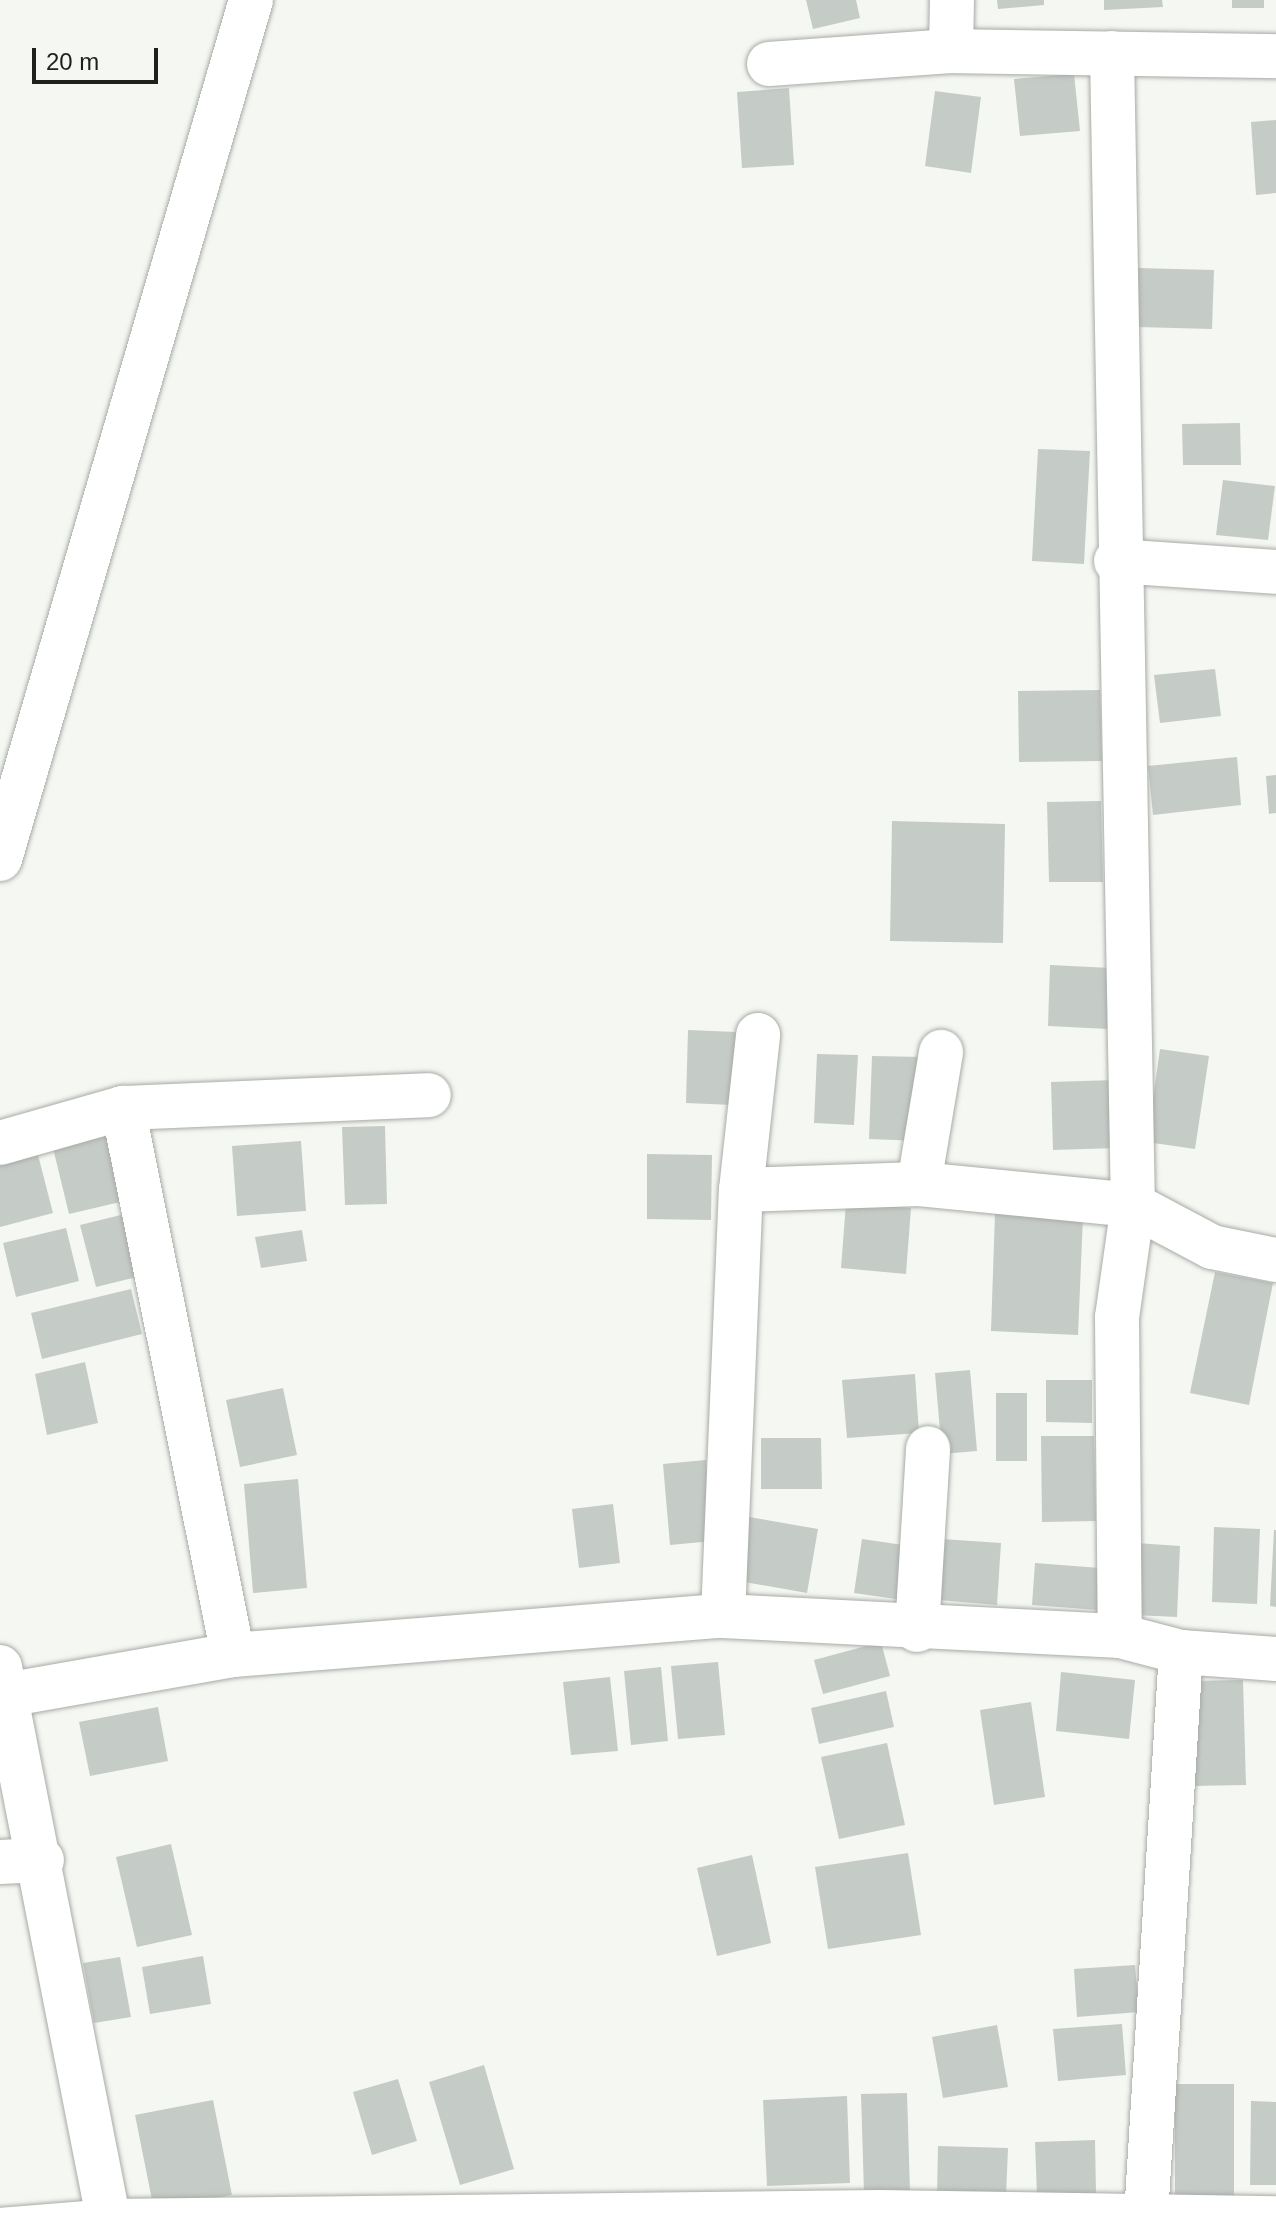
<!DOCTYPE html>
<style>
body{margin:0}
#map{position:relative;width:1276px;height:2232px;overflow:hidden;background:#f5f8f2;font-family:Helvetica,sans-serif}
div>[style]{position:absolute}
.building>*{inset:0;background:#c5cbc7}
.roads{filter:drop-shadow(0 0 2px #a8aba6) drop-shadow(0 0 2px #a8aba6)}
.minor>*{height:44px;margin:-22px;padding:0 22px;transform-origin:22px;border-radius:22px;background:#fff}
span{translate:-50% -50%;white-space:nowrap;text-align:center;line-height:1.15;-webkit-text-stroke:6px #f5f8f2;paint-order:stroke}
.scale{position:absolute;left:32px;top:48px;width:126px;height:36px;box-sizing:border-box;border:4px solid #1f201e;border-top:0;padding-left:10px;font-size:24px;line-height:28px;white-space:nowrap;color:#1f201e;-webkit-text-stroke:6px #f5f8f2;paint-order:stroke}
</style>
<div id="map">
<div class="building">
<div style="clip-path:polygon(806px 0,856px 0,860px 18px,813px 29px)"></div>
<div style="clip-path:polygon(997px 0,1044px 0,1044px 5px,998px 9px)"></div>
<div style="clip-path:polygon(1104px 0,1162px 0,1163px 7px,1104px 10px)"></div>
<div style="clip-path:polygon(1232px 0,1264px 0,1264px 8px,1232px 8px)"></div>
<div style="clip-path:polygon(1074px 74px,1080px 131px,1020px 136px,1014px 79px)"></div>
<div style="clip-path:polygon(789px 88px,794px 165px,742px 168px,737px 92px)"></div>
<div style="clip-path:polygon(935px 91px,981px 97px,971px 173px,925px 166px)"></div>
<div style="clip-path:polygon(1276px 120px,1276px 193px,1256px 195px,1251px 122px)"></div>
<div style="clip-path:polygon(1138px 268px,1214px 270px,1212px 329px,1137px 327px)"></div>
<div style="clip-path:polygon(1240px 423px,1241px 465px,1183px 465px,1182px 424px)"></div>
<div style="clip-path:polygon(1038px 449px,1090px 451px,1084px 564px,1032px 561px)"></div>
<div style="clip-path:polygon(1223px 480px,1275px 486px,1268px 540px,1216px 535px)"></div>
<div style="clip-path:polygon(1215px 669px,1221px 716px,1160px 723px,1154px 675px)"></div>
<div style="clip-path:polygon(1100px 690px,1102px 761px,1019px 762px,1018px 691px)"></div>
<div style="clip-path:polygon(1237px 757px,1241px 805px,1153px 815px,1148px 766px)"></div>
<div style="clip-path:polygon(1276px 775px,1276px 813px,1269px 814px,1266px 776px)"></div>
<div style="clip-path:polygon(1101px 801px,1103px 882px,1049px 882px,1047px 802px)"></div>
<div style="clip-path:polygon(892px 821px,1005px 824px,1003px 943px,890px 941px)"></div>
<div style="clip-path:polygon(1050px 965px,1111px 968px,1108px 1029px,1048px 1026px)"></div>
<div style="clip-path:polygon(688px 1030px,736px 1032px,733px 1105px,686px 1103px)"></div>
<div style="clip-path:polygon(1160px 1049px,1209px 1056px,1195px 1149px,1147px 1142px)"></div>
<div style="clip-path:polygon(817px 1054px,858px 1055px,854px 1125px,814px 1123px)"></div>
<div style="clip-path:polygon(872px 1056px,925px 1057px,922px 1141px,869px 1139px)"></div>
<div style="clip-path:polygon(1115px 1080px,1117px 1148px,1053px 1150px,1051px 1082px)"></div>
<div style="clip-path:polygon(385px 1126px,387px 1204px,345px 1205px,342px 1127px)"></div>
<div style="clip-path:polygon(118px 1134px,133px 1199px,69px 1214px,53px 1148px)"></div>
<div style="clip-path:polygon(301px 1141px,306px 1211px,237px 1216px,232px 1146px)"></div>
<div style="clip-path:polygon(37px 1151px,53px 1213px,0 1227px,0 1160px)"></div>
<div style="clip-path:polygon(647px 1154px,712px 1155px,711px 1220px,647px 1219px)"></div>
<div style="clip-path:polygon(846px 1203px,911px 1208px,906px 1274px,841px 1268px)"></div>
<div style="clip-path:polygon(129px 1213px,145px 1275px,96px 1287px,80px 1225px)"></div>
<div style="clip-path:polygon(995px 1213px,1083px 1216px,1078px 1335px,991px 1331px)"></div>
<div style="clip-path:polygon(66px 1228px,79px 1281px,16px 1297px,3px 1243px)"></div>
<div style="clip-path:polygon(302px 1230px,307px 1261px,261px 1268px,255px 1237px)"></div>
<div style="clip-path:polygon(1215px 1272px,1273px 1283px,1249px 1405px,1190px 1393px)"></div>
<div style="clip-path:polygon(131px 1289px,142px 1334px,42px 1359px,31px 1313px)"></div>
<div style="clip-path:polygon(85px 1362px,98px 1423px,47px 1435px,35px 1374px)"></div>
<div style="clip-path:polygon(970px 1370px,977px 1451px,942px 1454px,935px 1373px)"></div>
<div style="clip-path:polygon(915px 1374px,919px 1433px,847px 1438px,842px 1380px)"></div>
<div style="clip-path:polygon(1046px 1380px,1092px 1380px,1092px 1423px,1046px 1422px)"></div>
<div style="clip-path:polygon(283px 1388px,297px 1455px,240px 1467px,226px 1400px)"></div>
<div style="clip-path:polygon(996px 1393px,1027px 1393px,1027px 1461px,996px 1461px)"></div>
<div style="clip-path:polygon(1041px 1436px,1094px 1436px,1096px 1521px,1042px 1522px)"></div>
<div style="clip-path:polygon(761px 1438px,821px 1438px,822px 1489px,761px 1489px)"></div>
<div style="clip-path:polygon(706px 1460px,713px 1541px,670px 1545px,663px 1464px)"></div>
<div style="clip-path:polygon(298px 1479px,307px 1588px,253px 1593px,244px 1484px)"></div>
<div style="clip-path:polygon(613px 1504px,620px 1563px,579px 1568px,572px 1509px)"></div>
<div style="clip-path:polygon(749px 1517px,818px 1529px,807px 1593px,739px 1581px)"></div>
<div style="clip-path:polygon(1214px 1527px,1260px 1529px,1257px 1604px,1212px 1602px)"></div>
<div style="clip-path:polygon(1274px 1530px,1276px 1530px,1276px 1607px,1270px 1606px)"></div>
<div style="clip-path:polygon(862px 1539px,917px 1547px,910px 1601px,854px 1593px)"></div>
<div style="clip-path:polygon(942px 1539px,1001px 1543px,997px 1605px,938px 1600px)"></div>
<div style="clip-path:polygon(1136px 1543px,1180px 1546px,1177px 1617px,1134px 1615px)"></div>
<div style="clip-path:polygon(1035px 1563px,1100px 1568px,1098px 1610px,1032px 1605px)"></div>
<div style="clip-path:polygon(881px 1642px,890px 1676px,823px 1694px,814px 1660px)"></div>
<div style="clip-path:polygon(718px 1662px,725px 1735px,678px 1739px,671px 1666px)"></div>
<div style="clip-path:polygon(661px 1667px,668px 1741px,631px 1745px,624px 1671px)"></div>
<div style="clip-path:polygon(1061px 1672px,1135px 1680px,1129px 1739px,1056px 1731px)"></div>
<div style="clip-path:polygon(610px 1677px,618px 1751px,571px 1755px,563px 1682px)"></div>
<div style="clip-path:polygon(1243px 1680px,1246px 1785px,1190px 1786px,1187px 1681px)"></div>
<div style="clip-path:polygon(886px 1691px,894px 1727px,819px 1744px,811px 1708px)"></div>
<div style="clip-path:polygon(1031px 1702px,1045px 1797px,994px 1805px,980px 1710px)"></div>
<div style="clip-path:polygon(158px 1707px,168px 1761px,90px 1776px,79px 1722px)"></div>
<div style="clip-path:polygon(887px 1743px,905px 1825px,839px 1839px,821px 1757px)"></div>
<div style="clip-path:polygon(171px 1844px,192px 1935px,137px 1947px,116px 1857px)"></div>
<div style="clip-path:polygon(908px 1853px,921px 1935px,828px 1949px,815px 1867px)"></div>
<div style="clip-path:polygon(752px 1855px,771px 1943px,717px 1956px,697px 1868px)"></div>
<div style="clip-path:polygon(203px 1956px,211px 2004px,150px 2014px,142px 1967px)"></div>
<div style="clip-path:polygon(120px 1957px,131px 2017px,94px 2023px,83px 1963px)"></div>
<div style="clip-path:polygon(1135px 1965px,1139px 2012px,1077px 2017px,1074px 1969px)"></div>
<div style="clip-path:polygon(1122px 2024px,1126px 2075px,1058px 2081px,1053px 2029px)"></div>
<div style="clip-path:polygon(997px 2025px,1008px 2087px,943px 2098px,932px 2037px)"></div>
<div style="clip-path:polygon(484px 2065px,514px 2169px,460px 2185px,429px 2082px)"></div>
<div style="clip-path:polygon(398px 2079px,417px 2141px,372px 2155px,353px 2092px)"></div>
<div style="clip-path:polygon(1175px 2084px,1234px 2084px,1234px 2198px,1175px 2197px)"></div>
<div style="clip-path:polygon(907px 2093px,910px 2192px,864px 2193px,861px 2094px)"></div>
<div style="clip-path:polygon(847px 2096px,850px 2183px,767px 2186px,763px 2100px)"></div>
<div style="clip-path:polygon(213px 2100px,232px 2195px,154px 2210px,135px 2115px)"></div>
<div style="clip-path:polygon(1251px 2101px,1276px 2102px,1276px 2185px,1250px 2185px)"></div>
<div style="clip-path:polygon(1095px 2140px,1096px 2193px,1037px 2196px,1035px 2142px)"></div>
<div style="clip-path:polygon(938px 2146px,1008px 2148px,1006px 2197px,937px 2195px)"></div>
</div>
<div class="roads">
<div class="minor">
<div style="left:951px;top:51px;width:51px;rotate:-88.9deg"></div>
<div style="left:1112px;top:53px;width:1152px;rotate:88.96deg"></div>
<div style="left:1133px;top:1205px;width:113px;rotate:98.1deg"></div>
<div style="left:1117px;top:1317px;width:319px;rotate:89.5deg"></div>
<div style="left:769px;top:64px;width:182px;rotate:-4.1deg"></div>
<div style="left:951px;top:51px;width:325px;rotate:0.9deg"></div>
<div style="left:1116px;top:561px;width:160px;rotate:3.9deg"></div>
<div style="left:0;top:859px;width:895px;rotate:-73.71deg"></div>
<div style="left:123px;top:1108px;width:558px;rotate:78.63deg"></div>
<div style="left:0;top:1143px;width:128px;rotate:-15.9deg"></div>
<div style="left:123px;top:1108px;width:306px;rotate:-2.4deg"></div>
<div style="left:919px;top:1184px;width:134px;rotate:-80.5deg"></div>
<div style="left:741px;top:1190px;width:178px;rotate:-1.9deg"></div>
<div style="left:919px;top:1184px;width:215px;rotate:5.6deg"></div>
<div style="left:1133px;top:1205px;width:89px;rotate:28deg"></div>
<div style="left:1212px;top:1247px;width:65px;rotate:11.5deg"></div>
<div style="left:723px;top:1616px;width:426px;rotate:-87.6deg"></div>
<div style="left:741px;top:1190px;width:156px;rotate:-83.7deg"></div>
<div style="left:917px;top:1630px;width:182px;rotate:-86.5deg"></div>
<div style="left:0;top:1667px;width:576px;rotate:78.89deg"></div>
<div style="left:6px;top:1695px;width:230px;rotate:-10deg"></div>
<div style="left:233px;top:1655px;width:492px;rotate:-4.6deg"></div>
<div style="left:723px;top:1616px;width:398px;rotate:2.9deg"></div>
<div style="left:1120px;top:1636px;width:63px;rotate:14.7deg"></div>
<div style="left:1181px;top:1652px;width:95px;rotate:4.2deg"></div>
<div style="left:0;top:1862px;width:42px;rotate:-2.7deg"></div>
<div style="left:0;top:2230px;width:109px;rotate:-4.7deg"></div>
<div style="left:109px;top:2221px;width:771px;rotate:-0.67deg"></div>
<div style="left:880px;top:2212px;width:396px;rotate:0.9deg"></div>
<div style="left:1145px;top:2232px;width:581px;rotate:-86.45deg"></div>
</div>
</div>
<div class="scale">20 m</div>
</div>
